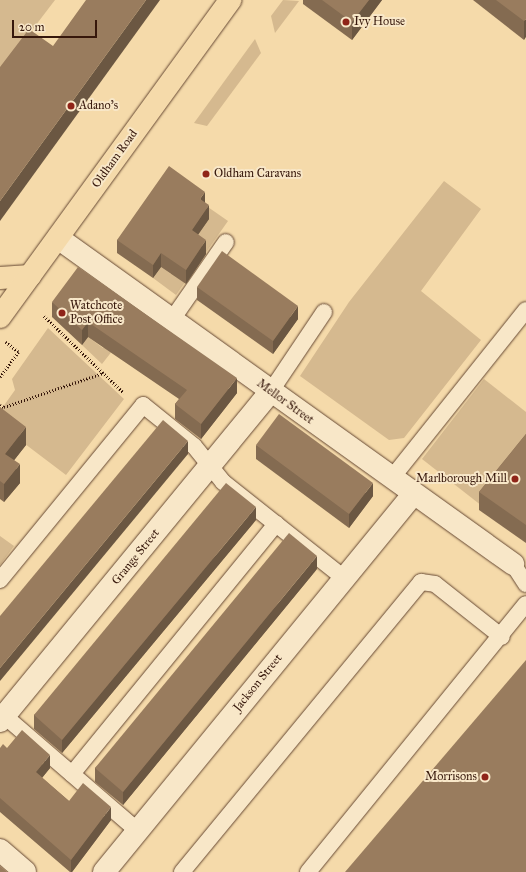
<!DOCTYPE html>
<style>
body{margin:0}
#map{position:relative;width:526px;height:872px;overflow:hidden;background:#f5daaa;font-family:"IM FELL Great Primer",serif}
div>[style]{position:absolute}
.green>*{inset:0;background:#d5b98f}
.path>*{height:2.5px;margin-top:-1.25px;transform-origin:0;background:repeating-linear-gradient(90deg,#36170b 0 1px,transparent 0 3px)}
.roads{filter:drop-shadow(0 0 1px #664833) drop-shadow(0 0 1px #664833)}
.lane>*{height:16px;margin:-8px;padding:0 8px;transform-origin:8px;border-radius:8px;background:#f8e7c8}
.street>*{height:22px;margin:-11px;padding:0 11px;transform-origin:11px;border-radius:11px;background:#f8e7c8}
.highway>*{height:22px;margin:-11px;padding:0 11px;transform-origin:11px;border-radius:11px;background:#f5daaa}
.wall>*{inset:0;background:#846b51}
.shaded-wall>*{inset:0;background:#6b5742}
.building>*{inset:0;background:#997c5e}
.dots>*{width:11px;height:11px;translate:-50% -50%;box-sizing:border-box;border:2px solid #f8e7c8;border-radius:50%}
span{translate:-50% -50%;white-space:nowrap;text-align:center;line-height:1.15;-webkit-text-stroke:4px #f8e7c8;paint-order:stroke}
.poi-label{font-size:12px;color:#36170b}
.left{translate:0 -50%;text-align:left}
.right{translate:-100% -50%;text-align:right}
.street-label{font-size:12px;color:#36170b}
.scale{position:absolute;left:12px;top:20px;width:85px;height:18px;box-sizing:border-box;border:2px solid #36170b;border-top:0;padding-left:5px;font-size:12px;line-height:14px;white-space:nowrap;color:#36170b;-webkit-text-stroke:3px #f8e7c8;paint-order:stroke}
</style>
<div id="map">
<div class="green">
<div style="clip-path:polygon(0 0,55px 0,0 72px)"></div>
<div style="clip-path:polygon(283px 0,299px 1px,275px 33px,271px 16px)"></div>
<div style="clip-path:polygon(255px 39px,261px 53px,207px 126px,194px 123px)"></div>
<div style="clip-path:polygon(444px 181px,481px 209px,421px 291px,481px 340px,404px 438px,389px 440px,300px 376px,349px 302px)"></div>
<div style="clip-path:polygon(205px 205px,228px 221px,176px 295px,153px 278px,161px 267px,171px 274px,209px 219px)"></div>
<div style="clip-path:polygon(48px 328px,124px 399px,66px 475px,0 425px,0 411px,15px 390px,12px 379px)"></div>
<div style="clip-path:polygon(113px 335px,120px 341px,102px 364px,82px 345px,88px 337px,103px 348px)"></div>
<div style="clip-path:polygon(484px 379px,526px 412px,526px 452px,482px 506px,422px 459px)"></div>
<div style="clip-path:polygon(0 536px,14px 546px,0 565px)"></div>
</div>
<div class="path">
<div style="left:44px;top:316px;width:111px;rotate:43.9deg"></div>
<div style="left:0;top:377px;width:31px;rotate:-54deg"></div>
<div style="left:18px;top:352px;width:16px;rotate:-142deg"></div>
<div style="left:0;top:405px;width:4px;rotate:27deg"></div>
<div style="left:4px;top:407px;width:105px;rotate:-19deg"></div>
</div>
<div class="roads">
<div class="lane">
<div style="left:171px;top:321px;width:96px;rotate:-55.2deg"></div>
<div style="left:271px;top:391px;width:95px;rotate:-56.1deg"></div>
<div style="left:391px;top:479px;width:216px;rotate:-51.4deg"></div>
<div style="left:513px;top:564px;width:24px;rotate:57deg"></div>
<div style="left:0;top:580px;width:226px;rotate:-50.7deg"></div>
<div style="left:143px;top:405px;width:65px;rotate:38.8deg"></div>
<div style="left:194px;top:446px;width:46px;rotate:51.1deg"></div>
<div style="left:223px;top:482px;width:154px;rotate:38.4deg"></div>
<div style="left:0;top:712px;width:182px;rotate:40.8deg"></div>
<div style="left:72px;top:774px;width:323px;rotate:-50.8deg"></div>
<div style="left:182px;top:872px;width:376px;rotate:-50.5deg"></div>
<div style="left:421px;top:582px;width:14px;rotate:8deg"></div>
<div style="left:435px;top:584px;width:85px;rotate:38.3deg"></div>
<div style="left:308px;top:872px;width:345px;rotate:-50.9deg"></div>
</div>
<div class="street">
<div style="left:58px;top:238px;width:560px;rotate:35.62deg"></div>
<div style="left:0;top:721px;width:427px;rotate:-50.6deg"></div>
<div style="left:0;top:850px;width:33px;rotate:41deg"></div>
<div style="left:104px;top:872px;width:488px;rotate:-50.7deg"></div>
</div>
<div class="highway">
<div style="left:0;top:278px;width:30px;rotate:-4deg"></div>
<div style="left:0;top:317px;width:392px;rotate:-54deg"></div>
</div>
</div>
<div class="wall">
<div style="clip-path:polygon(303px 0,382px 0,352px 40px,303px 4px)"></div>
<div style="clip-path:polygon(473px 0,526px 0,524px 40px)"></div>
<div style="clip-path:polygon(205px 202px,209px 219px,198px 235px,206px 254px,186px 284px,161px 267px,153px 278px,117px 253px,117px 240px)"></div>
<div style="clip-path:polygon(197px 287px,298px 319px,273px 354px,197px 300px)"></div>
<div style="clip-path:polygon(52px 302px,237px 393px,201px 439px,175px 419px,175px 404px,179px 399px,88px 337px,82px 345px,52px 317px)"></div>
<div style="clip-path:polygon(0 407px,26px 445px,14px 460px,20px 483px,4px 502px,0 499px)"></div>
<div style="clip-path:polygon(526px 434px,526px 543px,479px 510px,479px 492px)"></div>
<div style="clip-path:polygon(256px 445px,373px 496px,349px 528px,256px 459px)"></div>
<div style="clip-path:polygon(256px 520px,62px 753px,34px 729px,34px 715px)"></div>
<div style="clip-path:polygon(317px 569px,123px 805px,95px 782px,95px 768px)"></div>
<div style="clip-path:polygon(0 748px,7px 748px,50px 768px,42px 778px,69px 801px,111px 820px,72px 872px,70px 872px,0 812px)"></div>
</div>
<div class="shaded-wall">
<div style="clip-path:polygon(146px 0,160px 0,0 221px,0 201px)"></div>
<div style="clip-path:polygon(369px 0,382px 0,352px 40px,352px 22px)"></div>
<div style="clip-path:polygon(526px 19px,526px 37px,524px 40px,524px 21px)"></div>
<div style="clip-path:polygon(205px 192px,205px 205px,200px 199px)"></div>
<div style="clip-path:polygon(209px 205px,209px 219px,192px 243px,192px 230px)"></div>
<div style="clip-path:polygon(206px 240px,206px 254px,186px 284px,186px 270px)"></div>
<div style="clip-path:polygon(161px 253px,161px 267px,153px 278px,153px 265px)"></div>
<div style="clip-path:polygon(298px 306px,298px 319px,273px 354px,273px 341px)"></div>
<div style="clip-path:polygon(88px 322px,88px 337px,82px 345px,82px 330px)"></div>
<div style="clip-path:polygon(237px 378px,237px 393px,201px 439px,201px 424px)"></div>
<div style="clip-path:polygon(26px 427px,26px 445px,5px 472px,5px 454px)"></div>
<div style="clip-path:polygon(188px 441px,188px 454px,0 681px,0 668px)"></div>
<div style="clip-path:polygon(20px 464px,20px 483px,4px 502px,4px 484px)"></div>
<div style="clip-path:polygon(373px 483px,373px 496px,349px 528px,349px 514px)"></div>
<div style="clip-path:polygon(256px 507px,256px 520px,62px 753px,62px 740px)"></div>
<div style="clip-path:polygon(317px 556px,317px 569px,123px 805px,123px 792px)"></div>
<div style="clip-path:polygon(50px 755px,50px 768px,36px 785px,36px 772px)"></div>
<div style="clip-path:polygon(111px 807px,111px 820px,72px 872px,71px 872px,71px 860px)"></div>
</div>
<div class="building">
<div style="clip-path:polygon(86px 0,146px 0,0 201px,0 67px,29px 29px,53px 46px)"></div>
<div style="clip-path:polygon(322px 0,369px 0,352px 22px)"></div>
<div style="clip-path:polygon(496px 0,526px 0,526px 19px,524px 21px)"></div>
<div style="clip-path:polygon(169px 166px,205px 192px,200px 199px,209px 205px,192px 230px,206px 240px,186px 270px,161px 253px,153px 265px,117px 240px)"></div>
<div style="clip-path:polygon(222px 251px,298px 306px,273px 341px,197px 287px)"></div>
<div style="clip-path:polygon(78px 267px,237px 378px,201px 424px,175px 404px,187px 390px,88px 322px,82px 330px,52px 302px)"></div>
<div style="clip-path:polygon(0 407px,26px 427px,5px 454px,20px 464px,4px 484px,0 481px)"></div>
<div style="clip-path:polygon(279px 414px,373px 483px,349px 514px,256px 445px)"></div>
<div style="clip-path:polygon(163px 420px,188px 441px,0 668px,0 616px)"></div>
<div style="clip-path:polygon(526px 434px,526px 525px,479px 492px)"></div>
<div style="clip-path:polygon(226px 483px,256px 507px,62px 740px,34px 715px)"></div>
<div style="clip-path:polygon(289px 533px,317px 556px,123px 792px,95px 768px)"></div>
<div style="clip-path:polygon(526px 660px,526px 872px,345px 872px)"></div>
<div style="clip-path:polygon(22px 730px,50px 755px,36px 772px,69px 801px,83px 783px,111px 807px,71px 860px,0 798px,0 748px,3px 744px,7px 748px)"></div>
<div style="clip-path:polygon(0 866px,7px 872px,0 872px)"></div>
</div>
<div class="dots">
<div style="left:346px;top:22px;background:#8f2418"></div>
<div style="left:71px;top:106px;background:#8f2418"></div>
<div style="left:206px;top:174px;background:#8f2418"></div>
<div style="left:62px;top:313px;background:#8f2418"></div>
<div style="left:515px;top:479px;background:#8f2418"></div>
<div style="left:485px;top:777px;background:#8f2418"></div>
</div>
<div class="poi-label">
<span class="left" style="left:354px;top:22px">Ivy House</span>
<span class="left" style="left:79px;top:106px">Adano's</span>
<span class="left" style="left:214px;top:174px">Oldham Caravans</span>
<span class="left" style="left:70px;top:313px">Watchcote<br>Post Office</span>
<span class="right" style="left:507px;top:479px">Marlborough Mill</span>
<span class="right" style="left:477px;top:777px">Morrisons</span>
</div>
<div class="street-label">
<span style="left:115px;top:159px;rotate:-54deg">Oldham Road</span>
<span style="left:285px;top:402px;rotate:36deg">Mellor Street</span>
<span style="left:136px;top:557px;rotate:-51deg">Grange Street</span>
<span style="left:258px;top:683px;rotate:-51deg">Jackson Street</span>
</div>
<div class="scale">20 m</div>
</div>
